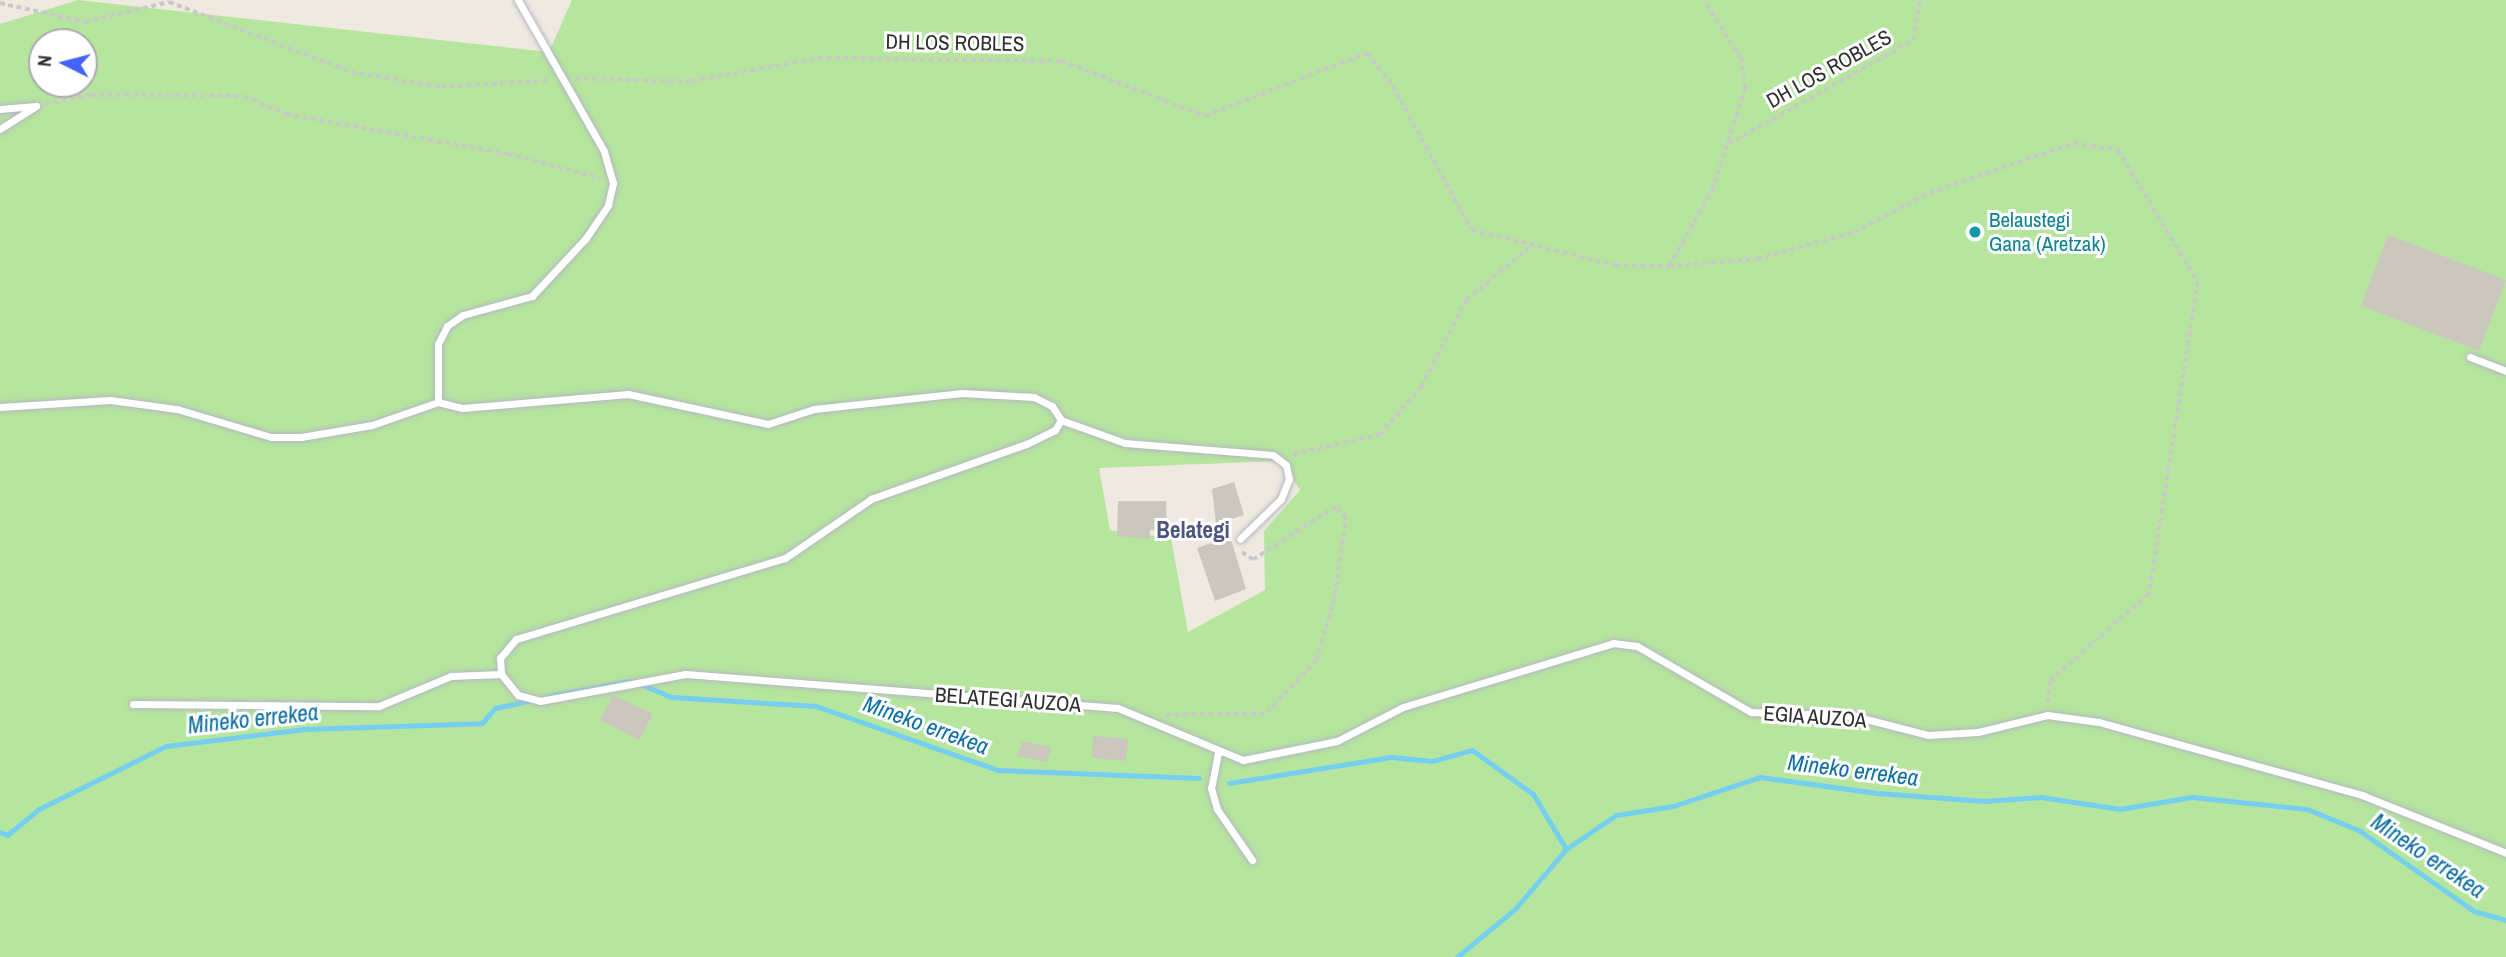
<!DOCTYPE html>
<style>
body{margin:0}
#map{position:relative;width:2506px;height:957px;overflow:hidden;background:#efe9e1;font-family:"Archivo Narrow",sans-serif}
div>[style]{position:absolute}
.green>*{inset:0;background:#b6e59e}
.stream>*{height:5px;margin:-2.5px;padding:0 2.5px;transform-origin:2.5px;border-radius:2.5px;background:#75cff0}
.building>*{inset:0;background:#cbc7bf}
.path>*{height:3.5px;margin-top:-1.75px;transform-origin:0;background:repeating-linear-gradient(90deg,#c9c9c9 0 5px,transparent 0 8.5px)}
.roads{filter:drop-shadow(0 0 2px #b4b7c1) drop-shadow(0 0 2px #b4b7c1)}
.service>*{height:7px;margin:-3.5px;padding:0 3.5px;transform-origin:3.5px;border-radius:3.5px;background:#fff}
.dots>*{width:19px;height:19px;translate:-50% -50%;box-sizing:border-box;border:4px solid #fff;border-radius:50%}
span{translate:-50% -50%;white-space:nowrap;text-align:center;line-height:1.15;-webkit-text-stroke:6px #fff;paint-order:stroke}
.street-label{font-size:21px;color:#2e2e2e}
.culture-label{font-size:21px;color:#0d838f}
.left{translate:0 -50%;text-align:left}
.neighbourhood-label{font-size:23px;color:#4d5680;font-weight:700}
.water-label{font-size:23px;color:#0d6fa3;font-style:italic}
.north{position:absolute;left:28px;top:28px;width:70px;height:70px;box-sizing:border-box;background:#fff;border:2px solid #ababab;border-radius:50%;rotate:276deg;font-size:19px;font-weight:700;line-height:28px;text-align:center;color:#2e2e2e}
.north::after{content:'';display:block;margin:auto;width:24px;height:32px;background:#4264fb;clip-path:polygon(50% 0,100% 100%,50% 72%,0 100%)}
</style>
<div id="map">
<div class="green">
<div style="clip-path:polygon(evenodd,78px 0,549px 52px,572px 0,2506px 0,2506px 957px,0 957px,0 24px,78px 0,42px 42px,84px 42px,84px 84px,42px 84px,42px 42px,78px 0,1281px 461px,1300px 490px,1264px 531px,1265px 590px,1188px 632px,1171px 538px,1110px 530px,1099px 468px,1281px 461px)"></div>
</div>
<div class="stream">
<div style="left:643px;top:685px;width:30px;rotate:23deg"></div>
<div style="left:671px;top:697px;width:145px;rotate:3.6deg"></div>
<div style="left:816px;top:706px;width:193px;rotate:19.4deg"></div>
<div style="left:998px;top:770px;width:201px;rotate:2.3deg"></div>
<div style="left:549px;top:696px;width:81px;rotate:-10.6deg"></div>
<div style="left:1229px;top:783px;width:164px;rotate:-9.1deg"></div>
<div style="left:1391px;top:757px;width:41px;rotate:5.6deg"></div>
<div style="left:1432px;top:761px;width:41px;rotate:-15.4deg"></div>
<div style="left:1472px;top:750px;width:75px;rotate:35.8deg"></div>
<div style="left:1533px;top:794px;width:64px;rotate:59deg"></div>
<div style="left:0;top:832px;width:8px;rotate:23deg"></div>
<div style="left:7px;top:835px;width:41px;rotate:-39.1deg"></div>
<div style="left:39px;top:809px;width:142px;rotate:-26.4deg"></div>
<div style="left:166px;top:746px;width:140px;rotate:-7deg"></div>
<div style="left:305px;top:729px;width:177px;rotate:-1.9deg"></div>
<div style="left:482px;top:723px;width:20px;rotate:-49deg"></div>
<div style="left:495px;top:708px;width:33px;rotate:-12deg"></div>
<div style="left:1457px;top:957px;width:75px;rotate:-39.6deg"></div>
<div style="left:1515px;top:909px;width:79px;rotate:-49.6deg"></div>
<div style="left:1566px;top:849px;width:60px;rotate:-34.2deg"></div>
<div style="left:1616px;top:815px;width:58px;rotate:-9deg"></div>
<div style="left:1673px;top:806px;width:92px;rotate:-18.4deg"></div>
<div style="left:1760px;top:777px;width:118px;rotate:7.8deg"></div>
<div style="left:1877px;top:793px;width:108px;rotate:4.2deg"></div>
<div style="left:1985px;top:801px;width:56px;rotate:-4.1deg"></div>
<div style="left:2041px;top:797px;width:80px;rotate:8.6deg"></div>
<div style="left:2120px;top:809px;width:73px;rotate:-9.5deg"></div>
<div style="left:2192px;top:797px;width:116px;rotate:6deg"></div>
<div style="left:2307px;top:809px;width:57px;rotate:22.5deg"></div>
<div style="left:2360px;top:831px;width:139px;rotate:35.1deg"></div>
<div style="left:2474px;top:911px;width:33px;rotate:16deg"></div>
</div>
<div class="building">
<div style="clip-path:polygon(2388px 235px,2506px 280px,2479px 351px,2361px 306px)"></div>
<div style="clip-path:polygon(1234px 482px,1244px 515px,1216px 524px,1212px 489px)"></div>
<div style="clip-path:polygon(1118px 501px,1166px 501px,1167px 531px,1150px 530px,1150px 539px,1117px 536px)"></div>
<div style="clip-path:polygon(1230px 536px,1246px 589px,1215px 601px,1197px 548px)"></div>
<div style="clip-path:polygon(613px 695px,653px 714px,639px 740px,600px 720px)"></div>
<div style="clip-path:polygon(1093px 736px,1128px 739px,1126px 761px,1092px 758px)"></div>
<div style="clip-path:polygon(1022px 741px,1051px 747px,1047px 762px,1017px 756px)"></div>
</div>
<div class="path">
<div style="left:0;top:3px;width:87px;rotate:12.6deg"></div>
<div style="left:85px;top:22px;width:86px;rotate:-13.4deg"></div>
<div style="left:169px;top:2px;width:195px;rotate:21deg"></div>
<div style="left:351px;top:72px;width:91px;rotate:9.5deg"></div>
<div style="left:441px;top:87px;width:109px;rotate:-3.7deg"></div>
<div style="left:575px;top:79px;width:117px;rotate:1deg"></div>
<div style="left:692px;top:81px;width:128px;rotate:-10.3deg"></div>
<div style="left:818px;top:58px;width:243px;rotate:0.7deg"></div>
<div style="left:1061px;top:61px;width:154px;rotate:20.9deg"></div>
<div style="left:1205px;top:116px;width:174px;rotate:-21.3deg"></div>
<div style="left:1367px;top:53px;width:42px;rotate:51.8deg"></div>
<div style="left:1393px;top:86px;width:164px;rotate:61.3deg"></div>
<div style="left:1472px;top:230px;width:147px;rotate:13.8deg"></div>
<div style="left:1615px;top:265px;width:54px;rotate:1.1deg"></div>
<div style="left:1669px;top:266px;width:87px;rotate:-60.5deg"></div>
<div style="left:1712px;top:190px;width:107px;rotate:-72.1deg"></div>
<div style="left:1745px;top:88px;width:29px;rotate:-98deg"></div>
<div style="left:1741px;top:59px;width:70px;rotate:-122.8deg"></div>
<div style="left:45px;top:104px;width:46px;rotate:-11.3deg"></div>
<div style="left:90px;top:95px;width:154px;rotate:0.4deg"></div>
<div style="left:244px;top:96px;width:46px;rotate:23.2deg"></div>
<div style="left:286px;top:114px;width:226px;rotate:10.2deg"></div>
<div style="left:508px;top:154px;width:95px;rotate:14.6deg"></div>
<div style="left:1728px;top:144px;width:212px;rotate:-29.3deg"></div>
<div style="left:1913px;top:40px;width:41px;rotate:-80.1deg"></div>
<div style="left:1669px;top:266px;width:88px;rotate:-4.5deg"></div>
<div style="left:1757px;top:259px;width:101px;rotate:-15.6deg"></div>
<div style="left:1854px;top:232px;width:85px;rotate:-27.5deg"></div>
<div style="left:1929px;top:193px;width:153px;rotate:-19deg"></div>
<div style="left:2074px;top:143px;width:45px;rotate:9deg"></div>
<div style="left:2118px;top:150px;width:154px;rotate:58.8deg"></div>
<div style="left:2198px;top:282px;width:316px;rotate:98.9deg"></div>
<div style="left:2149px;top:594px;width:132px;rotate:138.7deg"></div>
<div style="left:2050px;top:681px;width:22px;rotate:95deg"></div>
<div style="left:1293px;top:454px;width:88px;rotate:-12.5deg"></div>
<div style="left:1379px;top:435px;width:64px;rotate:-48.8deg"></div>
<div style="left:1421px;top:387px;width:98px;rotate:-62.7deg"></div>
<div style="left:1466px;top:300px;width:82px;rotate:-39.5deg"></div>
<div style="left:1166px;top:715px;width:101px;rotate:-1.1deg"></div>
<div style="left:1267px;top:713px;width:72px;rotate:-47.2deg"></div>
<div style="left:1316px;top:660px;width:59px;rotate:-73.1deg"></div>
<div style="left:1333px;top:604px;width:87px;rotate:-81.4deg"></div>
<div style="left:1346px;top:518px;width:15px;rotate:-132deg"></div>
<div style="left:1336px;top:507px;width:98px;rotate:147.4deg"></div>
<div style="left:1253px;top:560px;width:14px;rotate:-146deg"></div>
</div>
<div class="roads">
<div class="service">
<div style="left:0;top:109px;width:36px;rotate:-5deg"></div>
<div style="left:36px;top:106px;width:43px;rotate:147.4deg"></div>
<div style="left:2470px;top:357px;width:39px;rotate:21deg"></div>
<div style="left:438px;top:402px;width:25px;rotate:14deg"></div>
<div style="left:462px;top:408px;width:167px;rotate:-4.8deg"></div>
<div style="left:628px;top:394px;width:143px;rotate:12.1deg"></div>
<div style="left:768px;top:424px;width:48px;rotate:-18.1deg"></div>
<div style="left:814px;top:409px;width:149px;rotate:-6.2deg"></div>
<div style="left:962px;top:393px;width:72px;rotate:3.2deg"></div>
<div style="left:1034px;top:397px;width:20px;rotate:27deg"></div>
<div style="left:1052px;top:406px;width:17px;rotate:57deg"></div>
<div style="left:1061px;top:420px;width:12px;rotate:121deg"></div>
<div style="left:1055px;top:430px;width:32px;rotate:154deg"></div>
<div style="left:1026px;top:444px;width:164px;rotate:160.5deg"></div>
<div style="left:871px;top:499px;width:104px;rotate:145.5deg"></div>
<div style="left:785px;top:558px;width:281px;rotate:163.2deg"></div>
<div style="left:516px;top:639px;width:25px;rotate:130deg"></div>
<div style="left:500px;top:658px;width:16px;rotate:86deg"></div>
<div style="left:501px;top:674px;width:27px;rotate:51deg"></div>
<div style="left:518px;top:695px;width:23px;rotate:15deg"></div>
<div style="left:540px;top:701px;width:148px;rotate:-10.5deg"></div>
<div style="left:686px;top:674px;width:433px;rotate:4.5deg"></div>
<div style="left:1118px;top:708px;width:135px;rotate:22.6deg"></div>
<div style="left:1243px;top:760px;width:96px;rotate:-11.4deg"></div>
<div style="left:1337px;top:741px;width:74px;rotate:-27.3deg"></div>
<div style="left:1403px;top:707px;width:220px;rotate:-16.9deg"></div>
<div style="left:1613px;top:643px;width:24px;rotate:7deg"></div>
<div style="left:1637px;top:646px;width:132px;rotate:30.1deg"></div>
<div style="left:1751px;top:712px;width:103px;rotate:2.2deg"></div>
<div style="left:1854px;top:716px;width:76px;rotate:14.4deg"></div>
<div style="left:1928px;top:735px;width:50px;rotate:-3.4deg"></div>
<div style="left:1978px;top:732px;width:71px;rotate:-13.8deg"></div>
<div style="left:2047px;top:715px;width:52px;rotate:7.7deg"></div>
<div style="left:2099px;top:722px;width:273px;rotate:15.5deg"></div>
<div style="left:2362px;top:795px;width:155px;rotate:21.9deg"></div>
<div style="left:438px;top:402px;width:58px;rotate:-90deg"></div>
<div style="left:438px;top:344px;width:20px;rotate:-63deg"></div>
<div style="left:447px;top:326px;width:19px;rotate:-35deg"></div>
<div style="left:463px;top:315px;width:72px;rotate:-15.4deg"></div>
<div style="left:532px;top:296px;width:79px;rotate:-47deg"></div>
<div style="left:586px;top:238px;width:40px;rotate:-56deg"></div>
<div style="left:608px;top:205px;width:23px;rotate:-77deg"></div>
<div style="left:613px;top:183px;width:33px;rotate:-106deg"></div>
<div style="left:604px;top:151px;width:174px;rotate:-119.7deg"></div>
<div style="left:0;top:407px;width:110px;rotate:-3.6deg"></div>
<div style="left:110px;top:400px;width:68px;rotate:7.7deg"></div>
<div style="left:177px;top:409px;width:98px;rotate:16.6deg"></div>
<div style="left:271px;top:437px;width:30px"></div>
<div style="left:301px;top:437px;width:72px;rotate:-9.6deg"></div>
<div style="left:372px;top:425px;width:70px;rotate:-19.2deg"></div>
<div style="left:1061px;top:420px;width:68px;rotate:19.8deg"></div>
<div style="left:1125px;top:443px;width:148px;rotate:4.6deg"></div>
<div style="left:1273px;top:455px;width:16px;rotate:38deg"></div>
<div style="left:1286px;top:465px;width:14px;rotate:78deg"></div>
<div style="left:1289px;top:479px;width:22px;rotate:112deg"></div>
<div style="left:1281px;top:499px;width:57px;rotate:135.7deg"></div>
<div style="left:133px;top:704px;width:246px;rotate:0.5deg"></div>
<div style="left:379px;top:706px;width:78px;rotate:-22.6deg"></div>
<div style="left:451px;top:676px;width:50px;rotate:-2.3deg"></div>
<div style="left:1218px;top:753px;width:36px;rotate:101deg"></div>
<div style="left:1211px;top:788px;width:22px;rotate:74deg"></div>
<div style="left:1217px;top:809px;width:62px;rotate:55.5deg"></div>
</div>
</div>
<div class="dots">
<div style="left:1975px;top:232px;background:#0f9aa8"></div>
</div>
<div class="street-label">
<span style="left:955px;top:43px;rotate:1deg">DH LOS ROBLES</span>
<span style="left:1829px;top:69px;rotate:-29deg">DH LOS ROBLES</span>
<span style="left:1008px;top:700px;rotate:4deg">BELATEGI AUZOA</span>
<span style="left:1815px;top:717px;rotate:4deg">EGIA AUZOA</span>
</div>
<div class="culture-label">
<span class="left" style="left:1989px;top:232px">Belaustegi<br>Gana (Aretzak)</span>
</div>
<div class="neighbourhood-label">
<span style="left:1193px;top:530px">Belategi</span>
</div>
<div class="water-label">
<span style="left:253px;top:719px;rotate:-6deg">Mineko errekea</span>
<span style="left:926px;top:725px;rotate:20deg">Mineko errekea</span>
<span style="left:1853px;top:770px;rotate:7deg">Mineko errekea</span>
<span style="left:2428px;top:856px;rotate:34deg">Mineko errekea</span>
</div>
<div class="north">N</div>
</div>
